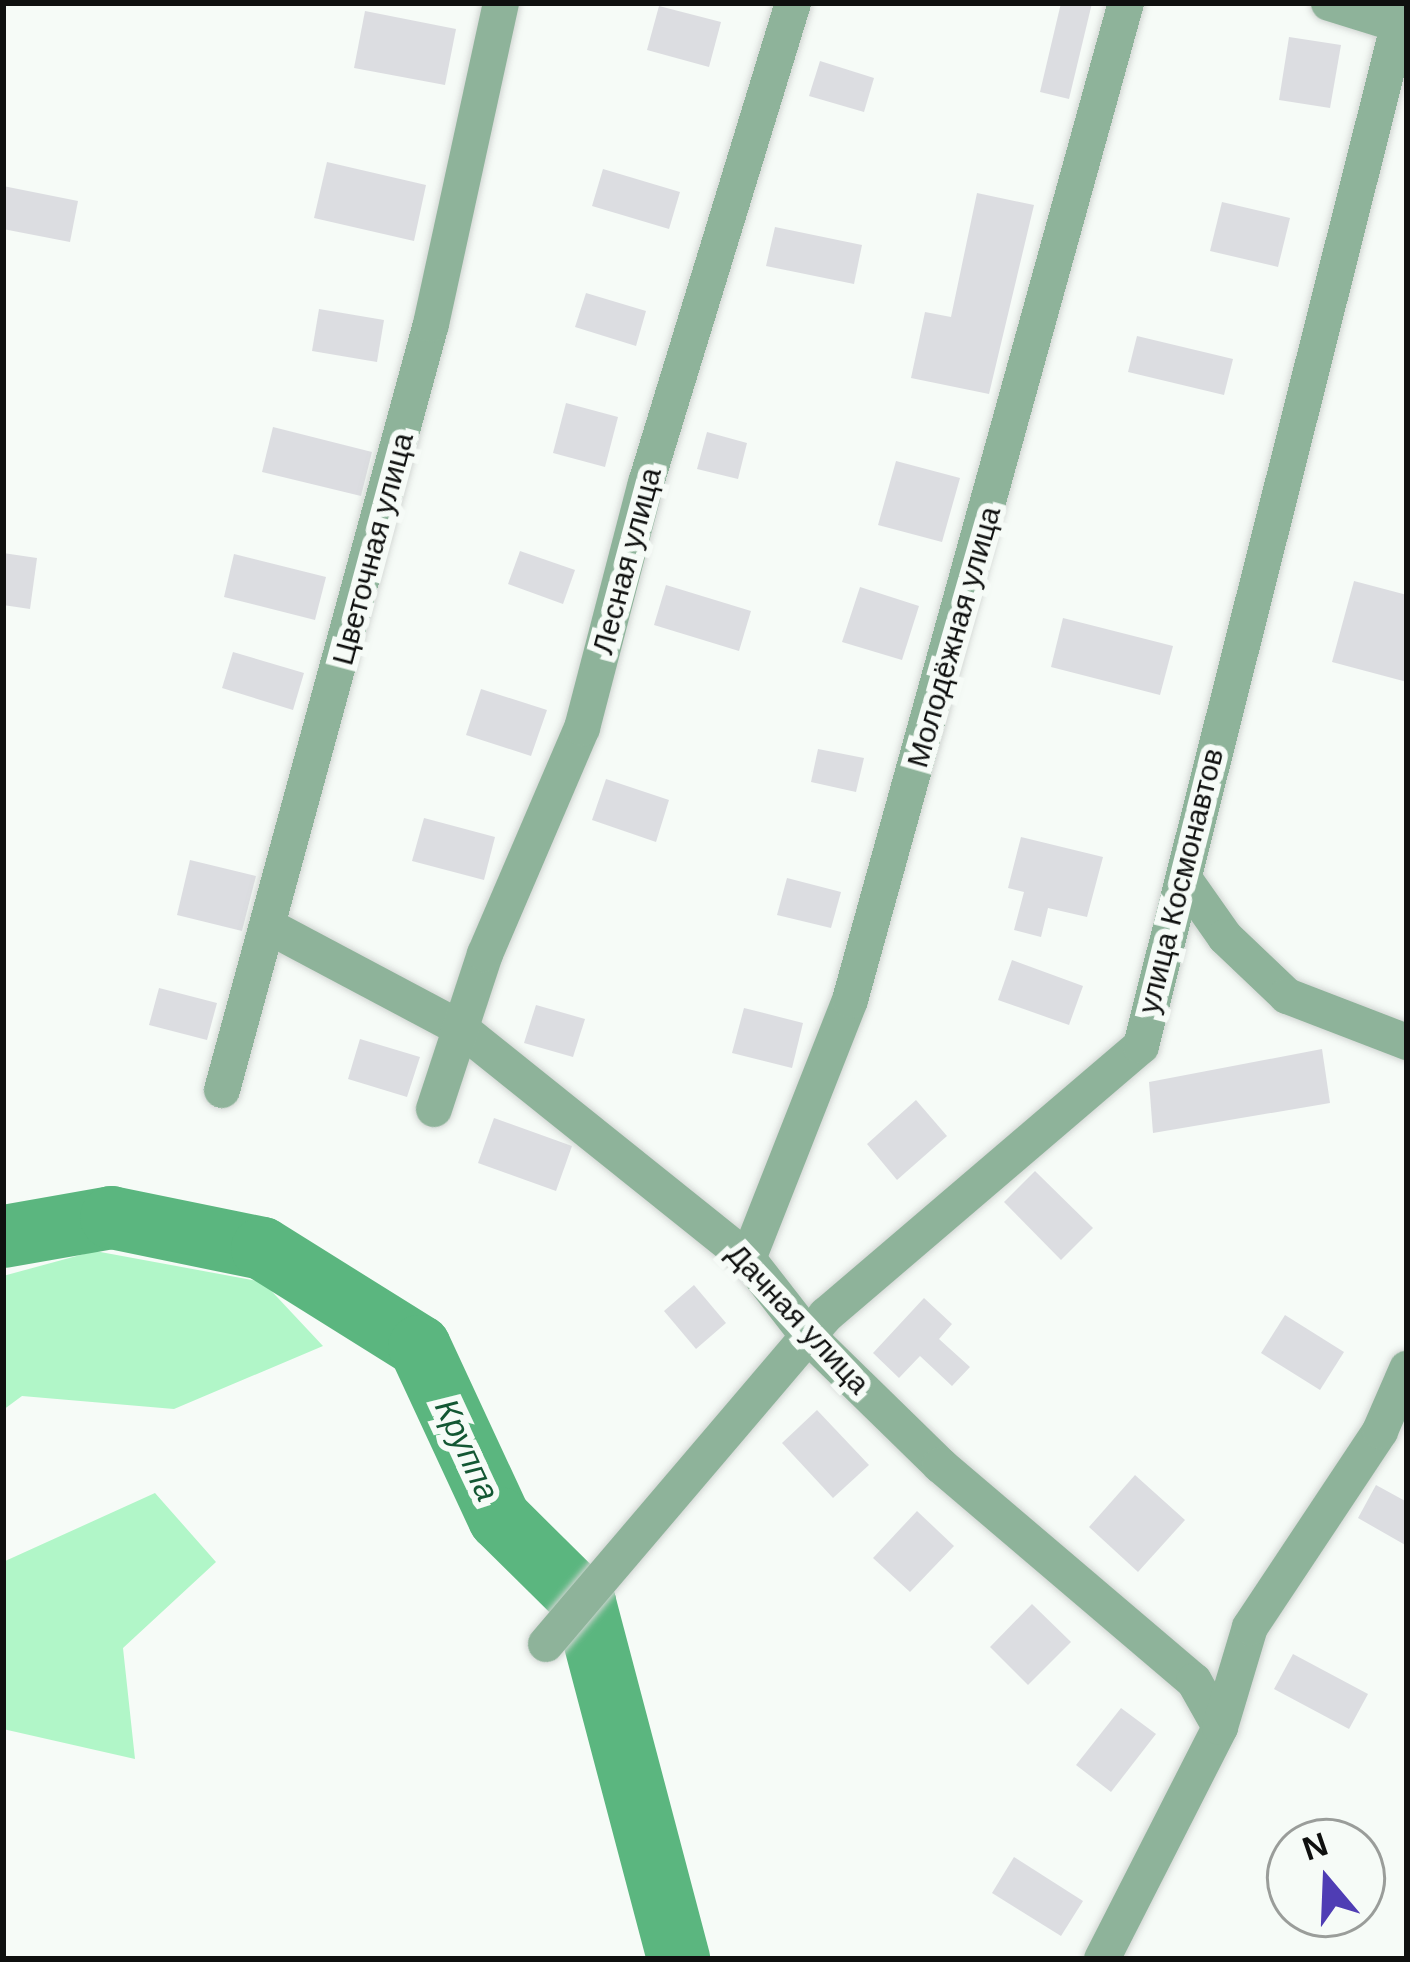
<!DOCTYPE html>
<meta charset="utf-8">
<style>
body{margin:0}
#map{position:relative;width:1410px;height:1962px;overflow:hidden;background:#f6fbf7;font-family:Arial,sans-serif}
div>[style]{position:absolute}
.green>*{inset:0;background:#b1f6c8}
.river>*{height:63px;margin:-31.5px;padding:0 31.5px;transform-origin:31.5px;border-radius:31.5px;background:#5bb67f}
.building>*{inset:0;background:#dcdde1}
.roads{filter:drop-shadow(0 0 3px #d1d5d2) drop-shadow(0 0 3px #d1d5d2)}
.minor>*{height:36px;margin:-18px;padding:0 18px;transform-origin:18px;border-radius:18px;background:#8eb39a}
span{translate:-50% -50%;white-space:nowrap;text-align:center;line-height:1.15;-webkit-text-stroke:12px #f6fbf7;paint-order:stroke}
.street-label{font-size:30px;color:#0f100f}
.water-label{font-size:33px;color:#135733;font-style:italic}
.frame{position:absolute;inset:0;border:6px solid #0f100f;pointer-events:none}
.north{position:absolute;left:1266px;top:1818px;width:120px;height:120px;box-sizing:border-box;background:#f6fbf7;border:3px solid #9a9d9a;border-radius:50%;rotate:341deg;font-size:33px;font-weight:700;line-height:48px;text-align:center;color:#0f100f}
.north::after{content:'';display:block;margin:auto;width:42px;height:54px;background:#4f3db4;clip-path:polygon(50% 0,100% 100%,50% 72%,0 100%)}
</style>
<div id="map">
<div class="green">
<div style="clip-path:polygon(95px 1251px,263px 1282px,323px 1346px,174px 1409px,22px 1396px,3px 1410px,3px 1276px)"></div>
<div style="clip-path:polygon(155px 1493px,216px 1562px,123px 1648px,135px 1759px,3px 1729px,3px 1562px)"></div>
</div>
<div class="river">
<div style="left:3px;top:1236px;width:110px;rotate:-10deg"></div>
<div style="left:111px;top:1217px;width:154px;rotate:11.6deg"></div>
<div style="left:262px;top:1248px;width:185px;rotate:32deg"></div>
<div style="left:419px;top:1346px;width:190px;rotate:65.1deg"></div>
<div style="left:499px;top:1518px;width:120px;rotate:44.7deg"></div>
<div style="left:584px;top:1602px;width:369px;rotate:75.2deg"></div>
</div>
<div class="building">
<div style="clip-path:polygon(1061px 3px,1092px 3px,1069px 99px,1040px 92px)"></div>
<div style="clip-path:polygon(659px 6px,721px 22px,709px 67px,647px 50px)"></div>
<div style="clip-path:polygon(365px 11px,456px 29px,445px 85px,354px 68px)"></div>
<div style="clip-path:polygon(1289px 37px,1341px 45px,1330px 108px,1279px 100px)"></div>
<div style="clip-path:polygon(820px 61px,874px 78px,864px 112px,809px 96px)"></div>
<div style="clip-path:polygon(327px 162px,426px 185px,414px 241px,314px 218px)"></div>
<div style="clip-path:polygon(603px 169px,680px 192px,669px 229px,592px 206px)"></div>
<div style="clip-path:polygon(3px 186px,78px 201px,70px 242px,3px 229px)"></div>
<div style="clip-path:polygon(977px 193px,1034px 205px,989px 394px,911px 378px,925px 312px,951px 317px)"></div>
<div style="clip-path:polygon(1222px 202px,1290px 218px,1278px 267px,1210px 251px)"></div>
<div style="clip-path:polygon(775px 227px,862px 245px,854px 284px,766px 266px)"></div>
<div style="clip-path:polygon(586px 293px,646px 311px,636px 346px,575px 327px)"></div>
<div style="clip-path:polygon(319px 309px,384px 320px,377px 362px,312px 351px)"></div>
<div style="clip-path:polygon(1137px 336px,1233px 359px,1224px 395px,1128px 372px)"></div>
<div style="clip-path:polygon(566px 403px,618px 417px,605px 467px,553px 453px)"></div>
<div style="clip-path:polygon(273px 427px,372px 452px,361px 496px,262px 472px)"></div>
<div style="clip-path:polygon(707px 432px,747px 443px,738px 479px,697px 469px)"></div>
<div style="clip-path:polygon(896px 461px,960px 478px,942px 542px,878px 525px)"></div>
<div style="clip-path:polygon(520px 551px,575px 570px,563px 604px,508px 584px)"></div>
<div style="clip-path:polygon(3px 553px,37px 558px,30px 609px,3px 605px)"></div>
<div style="clip-path:polygon(234px 554px,326px 577px,315px 620px,224px 597px)"></div>
<div style="clip-path:polygon(1354px 581px,1407px 595px,1407px 682px,1332px 662px)"></div>
<div style="clip-path:polygon(666px 585px,751px 611px,739px 651px,654px 625px)"></div>
<div style="clip-path:polygon(860px 587px,919px 606px,902px 660px,842px 642px)"></div>
<div style="clip-path:polygon(1063px 618px,1173px 646px,1160px 695px,1051px 667px)"></div>
<div style="clip-path:polygon(233px 652px,304px 673px,293px 710px,222px 688px)"></div>
<div style="clip-path:polygon(481px 689px,547px 710px,531px 756px,466px 735px)"></div>
<div style="clip-path:polygon(818px 749px,864px 758px,856px 792px,811px 782px)"></div>
<div style="clip-path:polygon(606px 779px,669px 800px,656px 842px,592px 820px)"></div>
<div style="clip-path:polygon(424px 818px,495px 837px,484px 880px,412px 861px)"></div>
<div style="clip-path:polygon(1021px 837px,1103px 857px,1087px 917px,1048px 908px,1041px 937px,1014px 930px,1024px 892px,1008px 888px)"></div>
<div style="clip-path:polygon(190px 860px,256px 876px,242px 931px,177px 915px)"></div>
<div style="clip-path:polygon(787px 878px,841px 892px,831px 928px,777px 915px)"></div>
<div style="clip-path:polygon(1012px 960px,1083px 986px,1069px 1025px,998px 1000px)"></div>
<div style="clip-path:polygon(159px 988px,217px 1003px,207px 1040px,149px 1025px)"></div>
<div style="clip-path:polygon(536px 1005px,585px 1019px,573px 1057px,524px 1043px)"></div>
<div style="clip-path:polygon(744px 1008px,803px 1023px,792px 1068px,732px 1053px)"></div>
<div style="clip-path:polygon(360px 1039px,420px 1057px,407px 1097px,348px 1079px)"></div>
<div style="clip-path:polygon(1322px 1049px,1330px 1103px,1153px 1133px,1149px 1082px)"></div>
<div style="clip-path:polygon(916px 1100px,947px 1136px,897px 1180px,867px 1144px)"></div>
<div style="clip-path:polygon(494px 1118px,572px 1146px,556px 1191px,478px 1163px)"></div>
<div style="clip-path:polygon(1035px 1171px,1093px 1228px,1061px 1260px,1004px 1202px)"></div>
<div style="clip-path:polygon(694px 1285px,726px 1323px,696px 1349px,664px 1311px)"></div>
<div style="clip-path:polygon(924px 1298px,952px 1324px,939px 1339px,970px 1367px,952px 1386px,920px 1356px,899px 1378px,873px 1353px)"></div>
<div style="clip-path:polygon(1285px 1315px,1344px 1352px,1320px 1390px,1261px 1353px)"></div>
<div style="clip-path:polygon(817px 1410px,869px 1465px,833px 1498px,782px 1443px)"></div>
<div style="clip-path:polygon(1135px 1475px,1185px 1520px,1138px 1572px,1089px 1527px)"></div>
<div style="clip-path:polygon(1376px 1485px,1407px 1502px,1407px 1546px,1358px 1518px)"></div>
<div style="clip-path:polygon(917px 1511px,954px 1546px,910px 1592px,873px 1558px)"></div>
<div style="clip-path:polygon(1032px 1604px,1071px 1642px,1028px 1685px,990px 1647px)"></div>
<div style="clip-path:polygon(1293px 1654px,1368px 1694px,1349px 1729px,1274px 1689px)"></div>
<div style="clip-path:polygon(1121px 1708px,1156px 1734px,1111px 1792px,1076px 1765px)"></div>
<div style="clip-path:polygon(1014px 1857px,1083px 1901px,1061px 1936px,992px 1893px)"></div>
</div>
<div class="roads">
<div class="minor">
<div style="left:1329px;top:3px;width:71px;rotate:17.2deg"></div>
<div style="left:1185px;top:880px;width:70px;rotate:54.9deg"></div>
<div style="left:1225px;top:937px;width:86px;rotate:43.6deg"></div>
<div style="left:1287px;top:996px;width:129px;rotate:21deg"></div>
<div style="left:270px;top:927px;width:215px;rotate:28deg"></div>
<div style="left:460px;top:1028px;width:369px;rotate:38.7deg"></div>
<div style="left:748px;top:1259px;width:98px;rotate:52.1deg"></div>
<div style="left:808px;top:1336px;width:185px;rotate:44.3deg"></div>
<div style="left:940px;top:1465px;width:333px;rotate:40.4deg"></div>
<div style="left:1194px;top:1681px;width:53px;rotate:60.5deg"></div>
<div style="left:222px;top:1090px;width:794px;rotate:-74.74deg"></div>
<div style="left:431px;top:324px;width:329px;rotate:-77.7deg"></div>
<div style="left:434px;top:1109px;width:163px;rotate:-71.8deg"></div>
<div style="left:485px;top:954px;width:246px;rotate:-66.8deg"></div>
<div style="left:582px;top:728px;width:253px;rotate:-75.4deg"></div>
<div style="left:646px;top:483px;width:502px;rotate:-72.97deg"></div>
<div style="left:748px;top:1259px;width:278px;rotate:-68.5deg"></div>
<div style="left:850px;top:1000px;width:1034px;rotate:-74.53deg"></div>
<div style="left:546px;top:1644px;width:432px;rotate:-49.6deg"></div>
<div style="left:826px;top:1315px;width:414px;rotate:-40.5deg"></div>
<div style="left:1141px;top:1046px;width:1076px;rotate:-75.85deg"></div>
<div style="left:1102px;top:1959px;width:260px;rotate:-63deg"></div>
<div style="left:1220px;top:1727px;width:104px;rotate:-73.3deg"></div>
<div style="left:1250px;top:1627px;width:235px;rotate:-56.4deg"></div>
<div style="left:1380px;top:1431px;width:68px;rotate:-66.5deg"></div>
</div>
</div>
<div class="street-label">
<span style="left:373px;top:549px;rotate:-75deg">Цветочная улица</span>
<span style="left:627px;top:561px;rotate:-75deg">Лесная улица</span>
<span style="left:954px;top:637px;rotate:-74deg">Молодёжная улица</span>
<span style="left:1181px;top:881px;rotate:-76deg">улица Космонавтов</span>
<span style="left:798px;top:1319px;rotate:47deg">Дачная улица</span>
</div>
<div class="water-label">
<span style="left:467px;top:1450px;rotate:65deg">Круппа</span>
</div>
<div class="frame"></div>
<div class="north">N</div>
</div>
